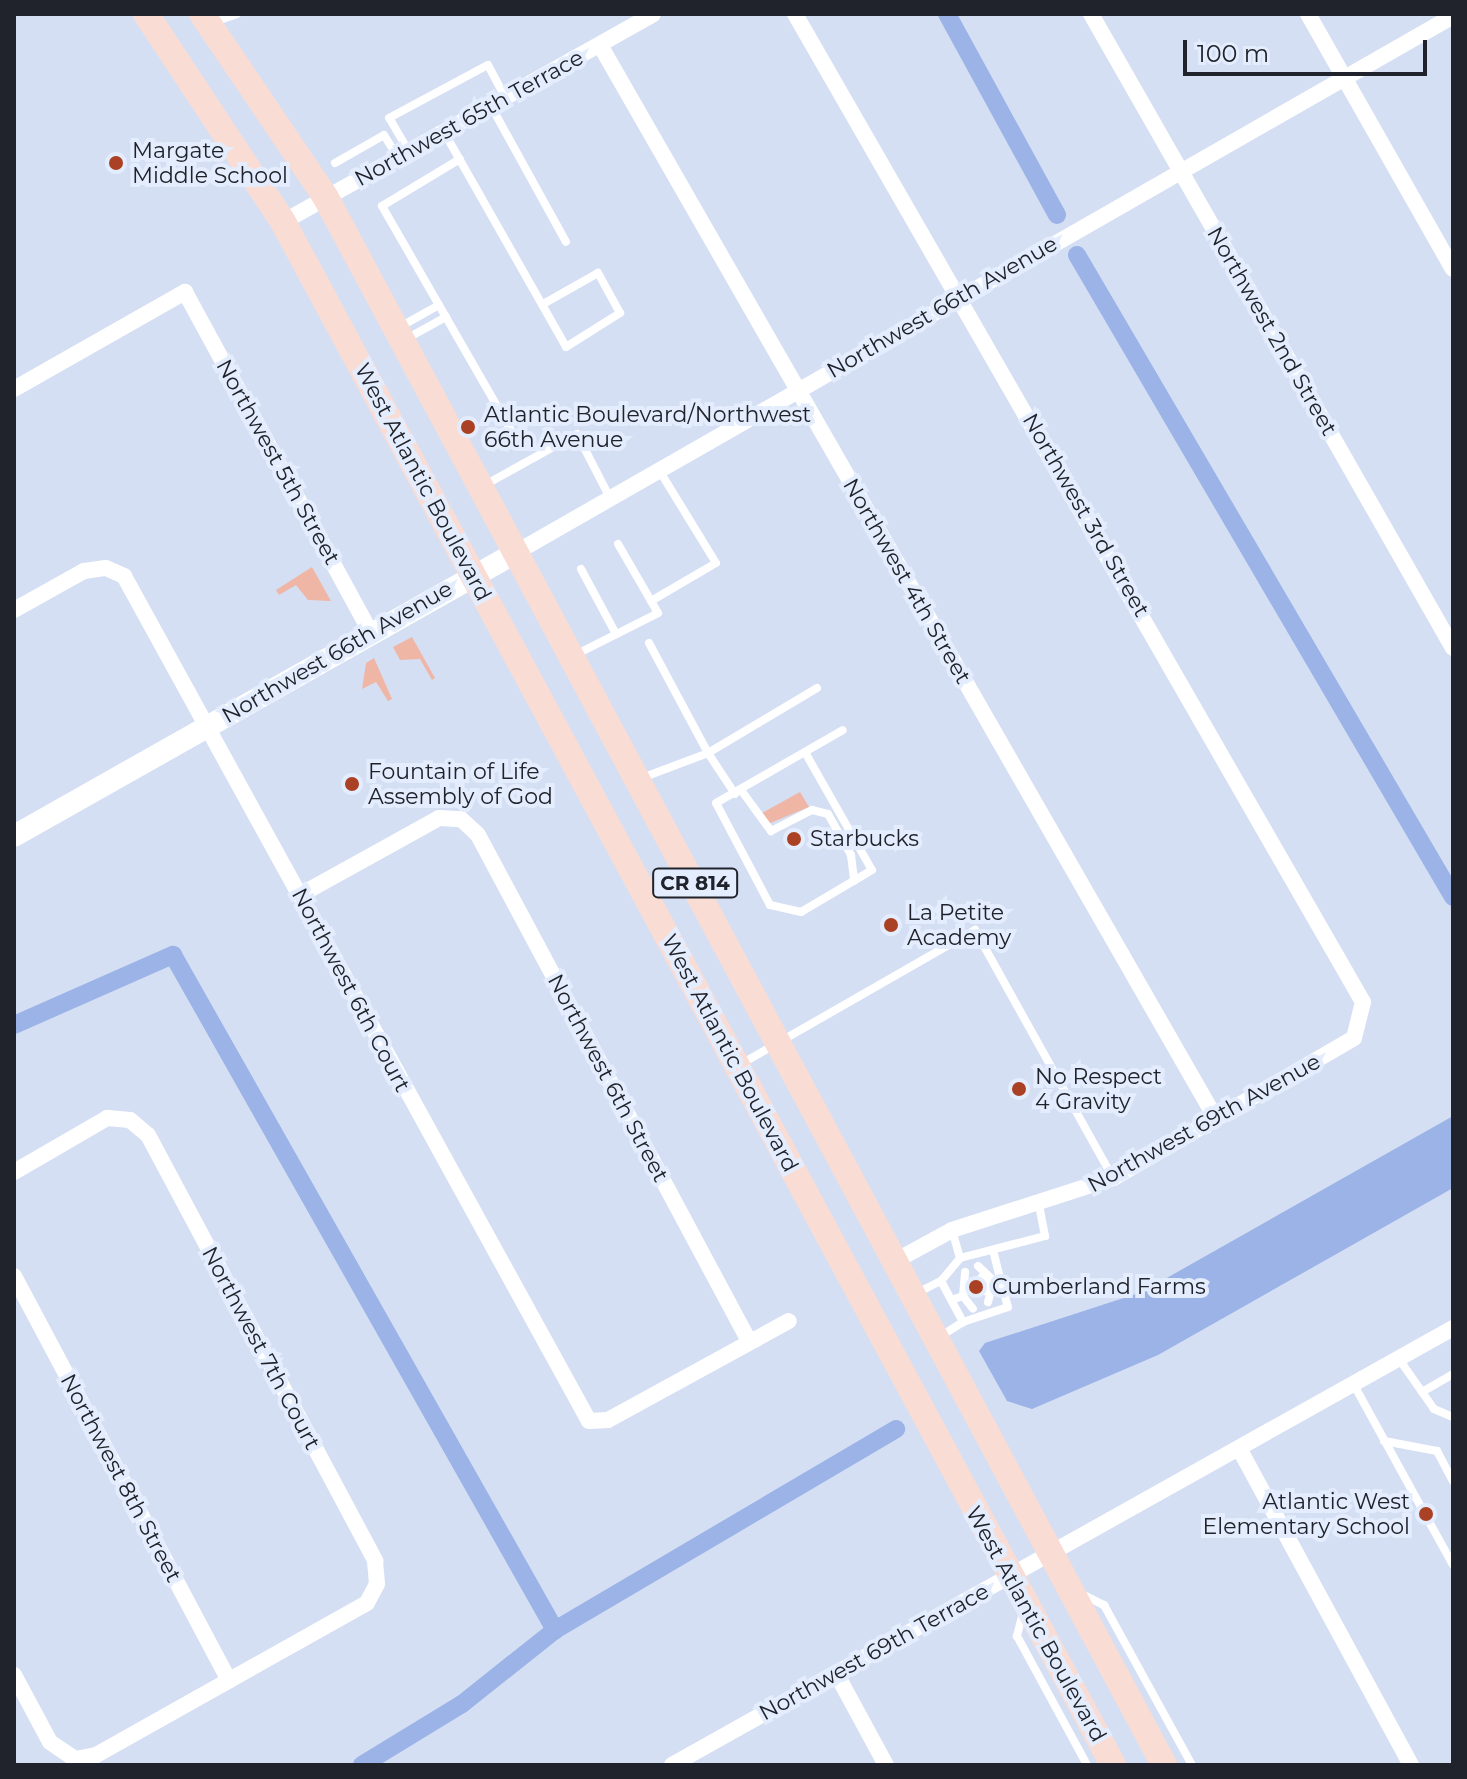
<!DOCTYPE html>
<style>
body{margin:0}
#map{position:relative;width:1467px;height:1779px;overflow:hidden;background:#d5dff4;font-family:Montserrat,sans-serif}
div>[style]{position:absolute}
.green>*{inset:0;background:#efb6a6}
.water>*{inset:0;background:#9bb3e6}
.canal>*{height:18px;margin:-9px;padding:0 9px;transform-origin:9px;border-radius:9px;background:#9bb3e6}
.lane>*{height:8px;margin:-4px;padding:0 4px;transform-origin:4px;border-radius:4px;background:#fff}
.street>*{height:16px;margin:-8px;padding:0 8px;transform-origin:8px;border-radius:8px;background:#fff}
.secondary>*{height:22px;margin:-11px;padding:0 11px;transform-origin:11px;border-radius:11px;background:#fff}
.primary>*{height:26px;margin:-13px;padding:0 13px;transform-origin:13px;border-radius:13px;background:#f9dcd4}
.dots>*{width:22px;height:22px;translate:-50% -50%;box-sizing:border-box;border:4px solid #e4edfd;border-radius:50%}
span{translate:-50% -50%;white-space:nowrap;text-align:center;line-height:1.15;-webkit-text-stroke:8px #e4edfd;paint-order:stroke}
.shield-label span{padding:2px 6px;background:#e4edfd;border:2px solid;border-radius:6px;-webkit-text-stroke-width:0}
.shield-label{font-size:20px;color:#20232b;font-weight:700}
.street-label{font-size:22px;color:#20232b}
.poi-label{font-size:22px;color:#20232b}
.left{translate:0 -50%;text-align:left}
.right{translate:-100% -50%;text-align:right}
.frame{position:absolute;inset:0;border:16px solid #20232b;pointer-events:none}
.scale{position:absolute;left:1183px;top:40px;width:244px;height:36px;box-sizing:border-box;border:4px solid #20232b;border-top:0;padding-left:10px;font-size:24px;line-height:28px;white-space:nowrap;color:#20232b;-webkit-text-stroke:6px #e4edfd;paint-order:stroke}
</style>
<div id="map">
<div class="green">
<div style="clip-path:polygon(312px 567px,331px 601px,308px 600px,296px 585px,279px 595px,276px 590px)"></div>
<div style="clip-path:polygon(412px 637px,435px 678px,432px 680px,420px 659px,400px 660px,393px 647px)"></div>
<div style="clip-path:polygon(374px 658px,392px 699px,388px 701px,376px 682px,362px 689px,366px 663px)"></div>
<div style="clip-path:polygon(800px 792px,809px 807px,768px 824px,762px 813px)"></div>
</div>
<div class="water">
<div style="clip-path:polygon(1453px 1116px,1453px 1188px,1158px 1355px,1032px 1409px,1007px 1401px,979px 1351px,985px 1343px,1142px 1292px)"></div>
</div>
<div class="canal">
<div style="left:947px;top:14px;width:229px;rotate:61.3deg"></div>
<div style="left:1077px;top:255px;width:744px;rotate:59.64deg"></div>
<div style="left:14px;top:1025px;width:174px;rotate:-23.8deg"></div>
<div style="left:173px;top:955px;width:776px;rotate:60.49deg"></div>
<div style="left:362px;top:1765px;width:117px;rotate:-31.4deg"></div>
<div style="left:462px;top:1704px;width:119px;rotate:-38.5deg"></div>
<div style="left:555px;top:1630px;width:396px;rotate:-30.5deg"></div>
</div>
<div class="lane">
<div style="left:214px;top:22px;width:24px;rotate:-19deg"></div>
<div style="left:491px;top:106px;width:155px;rotate:61.1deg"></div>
<div style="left:444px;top:132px;width:247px;rotate:60.4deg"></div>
<div style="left:566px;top:347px;width:64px;rotate:-32.2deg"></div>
<div style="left:620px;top:313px;width:46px;rotate:-118.8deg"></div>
<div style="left:598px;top:273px;width:63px;rotate:150.6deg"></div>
<div style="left:409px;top:152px;width:39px;rotate:-120deg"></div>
<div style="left:389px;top:118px;width:112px;rotate:-28.2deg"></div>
<div style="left:488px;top:65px;width:36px;rotate:62deg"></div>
<div style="left:460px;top:159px;width:91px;rotate:148.9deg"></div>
<div style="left:382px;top:206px;width:261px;rotate:60.1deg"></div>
<div style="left:335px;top:163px;width:56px;rotate:-29.7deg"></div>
<div style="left:384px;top:135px;width:26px;rotate:58deg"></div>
<div style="left:398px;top:328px;width:47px;rotate:-29.3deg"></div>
<div style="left:406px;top:339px;width:46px;rotate:-28.8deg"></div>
<div style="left:483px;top:486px;width:107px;rotate:-29deg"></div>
<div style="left:577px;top:434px;width:72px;rotate:62.7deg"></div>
<div style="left:618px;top:544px;width:66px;rotate:59.9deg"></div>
<div style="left:651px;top:601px;width:75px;rotate:-30.3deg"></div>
<div style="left:716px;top:563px;width:109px;rotate:-121.5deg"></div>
<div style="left:581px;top:569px;width:74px;rotate:61.7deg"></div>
<div style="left:649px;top:643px;width:125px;rotate:61.8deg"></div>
<div style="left:708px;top:753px;width:127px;rotate:-30.8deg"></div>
<div style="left:575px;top:655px;width:93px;rotate:-26.8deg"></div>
<div style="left:658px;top:613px;width:14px;rotate:-120deg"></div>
<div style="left:806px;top:754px;width:133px;rotate:60.4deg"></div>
<div style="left:872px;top:870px;width:82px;rotate:149.4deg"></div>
<div style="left:801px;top:912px;width:32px;rotate:-167deg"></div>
<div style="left:770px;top:905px;width:115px;rotate:-117.9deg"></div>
<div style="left:716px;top:803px;width:146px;rotate:-29.9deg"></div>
<div style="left:639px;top:779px;width:74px;rotate:-20.6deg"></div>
<div style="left:708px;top:753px;width:49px;rotate:56.6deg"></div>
<div style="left:741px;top:790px;width:51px;rotate:53.8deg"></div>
<div style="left:771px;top:831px;width:46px;rotate:-27.1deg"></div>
<div style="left:812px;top:810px;width:16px;rotate:14deg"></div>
<div style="left:828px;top:814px;width:47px;rotate:60.7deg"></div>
<div style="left:851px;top:855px;width:26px;rotate:83deg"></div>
<div style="left:741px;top:1064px;width:270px;rotate:-29.8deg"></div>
<div style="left:975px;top:930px;width:284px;rotate:60.9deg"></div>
<div style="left:993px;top:1250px;width:30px;rotate:76deg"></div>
<div style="left:1000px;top:1279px;width:6px;rotate:162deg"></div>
<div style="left:960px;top:1258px;width:88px;rotate:-14.5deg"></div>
<div style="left:1045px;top:1236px;width:32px;rotate:-101deg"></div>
<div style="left:978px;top:1266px;width:22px;rotate:43deg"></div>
<div style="left:994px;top:1281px;width:13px;rotate:-162deg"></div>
<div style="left:941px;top:1281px;width:30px;rotate:-50deg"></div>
<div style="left:960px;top:1258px;width:29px;rotate:-106deg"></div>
<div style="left:985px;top:1291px;width:13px;rotate:-48deg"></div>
<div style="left:994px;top:1281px;width:22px;rotate:106deg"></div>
<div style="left:917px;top:1293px;width:27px;rotate:-27deg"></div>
<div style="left:941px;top:1281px;width:47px;rotate:61.8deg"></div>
<div style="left:963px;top:1322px;width:26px;rotate:148deg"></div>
<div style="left:963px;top:1296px;width:24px;rotate:-85deg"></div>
<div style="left:951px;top:1300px;width:13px;rotate:-18deg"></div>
<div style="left:963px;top:1296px;width:16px;rotate:52deg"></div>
<div style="left:963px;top:1322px;width:47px;rotate:-18.4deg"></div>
<div style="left:1008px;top:1307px;width:29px;rotate:-106deg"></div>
<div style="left:1399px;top:1359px;width:61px;rotate:55deg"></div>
<div style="left:1434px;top:1409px;width:21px;rotate:23deg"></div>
<div style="left:1354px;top:1385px;width:205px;rotate:61.2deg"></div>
<div style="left:1422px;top:1392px;width:36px;rotate:-30deg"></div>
<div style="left:1384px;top:1441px;width:54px;rotate:10.7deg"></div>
<div style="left:1437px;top:1451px;width:34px;rotate:62deg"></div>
<div style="left:1082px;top:1594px;width:25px;rotate:27deg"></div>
<div style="left:1104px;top:1605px;width:183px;rotate:61.2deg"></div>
<div style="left:1023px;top:1613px;width:24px;rotate:105deg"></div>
<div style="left:1017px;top:1636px;width:147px;rotate:61.5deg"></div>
</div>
<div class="street">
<div style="left:795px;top:14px;width:1140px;rotate:60.11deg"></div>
<div style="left:1363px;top:1002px;width:37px;rotate:104deg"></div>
<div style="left:1354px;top:1038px;width:279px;rotate:149.8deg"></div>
<div style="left:1113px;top:1178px;width:169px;rotate:162.1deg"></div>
<div style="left:952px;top:1230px;width:60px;rotate:151.3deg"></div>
<div style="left:1091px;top:14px;width:730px;rotate:60.27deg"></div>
<div style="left:1308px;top:14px;width:293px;rotate:60.4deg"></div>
<div style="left:600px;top:45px;width:1236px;rotate:60.16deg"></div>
<div style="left:283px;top:222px;width:424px;rotate:-29.3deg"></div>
<div style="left:14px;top:389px;width:197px;rotate:-29.6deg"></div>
<div style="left:185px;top:292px;width:387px;rotate:61.4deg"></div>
<div style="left:515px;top:553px;width:1081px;rotate:-29.79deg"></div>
<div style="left:14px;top:610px;width:80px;rotate:-29.1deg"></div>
<div style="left:84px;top:571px;width:22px;rotate:-8deg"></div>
<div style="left:106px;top:568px;width:20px;rotate:24deg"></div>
<div style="left:124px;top:576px;width:964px;rotate:61.18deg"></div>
<div style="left:589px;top:1421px;width:19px;rotate:-3deg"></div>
<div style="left:608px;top:1420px;width:206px;rotate:-28.7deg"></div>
<div style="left:300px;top:895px;width:159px;rotate:-29deg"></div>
<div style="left:439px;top:818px;width:22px;rotate:3deg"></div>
<div style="left:461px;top:819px;width:23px;rotate:43deg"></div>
<div style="left:478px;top:835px;width:574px;rotate:61.83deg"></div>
<div style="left:14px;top:1172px;width:108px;rotate:-30.1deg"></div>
<div style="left:107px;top:1118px;width:23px;rotate:5deg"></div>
<div style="left:130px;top:1120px;width:23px;rotate:40deg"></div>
<div style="left:148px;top:1135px;width:483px;rotate:61.9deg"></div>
<div style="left:375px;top:1561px;width:23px;rotate:85deg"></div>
<div style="left:377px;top:1584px;width:21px;rotate:118deg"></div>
<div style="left:367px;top:1603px;width:311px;rotate:150.7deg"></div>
<div style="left:96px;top:1755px;width:21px;rotate:169deg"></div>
<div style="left:75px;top:1759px;width:30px;rotate:-146deg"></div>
<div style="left:50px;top:1742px;width:76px;rotate:-118.2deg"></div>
<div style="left:14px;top:1276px;width:458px;rotate:62deg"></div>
<div style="left:1240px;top:1450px;width:358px;rotate:61.5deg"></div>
<div style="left:836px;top:1673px;width:105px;rotate:61.5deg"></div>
<div style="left:672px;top:1765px;width:895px;rotate:-29.23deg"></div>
</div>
<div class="secondary">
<div style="left:14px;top:836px;width:575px;rotate:-29.46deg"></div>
</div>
<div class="primary">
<div style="left:146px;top:14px;width:249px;rotate:56.6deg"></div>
<div style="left:283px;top:222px;width:1752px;rotate:61.72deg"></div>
<div style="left:202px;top:14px;width:222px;rotate:56deg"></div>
<div style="left:326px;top:198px;width:1777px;rotate:61.86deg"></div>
</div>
<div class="dots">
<div style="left:116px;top:163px;background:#aa4124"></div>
<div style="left:468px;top:427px;background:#aa4124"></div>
<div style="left:352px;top:784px;background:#aa4124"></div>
<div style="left:794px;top:839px;background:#aa4124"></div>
<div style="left:891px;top:925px;background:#aa4124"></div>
<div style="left:1019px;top:1089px;background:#aa4124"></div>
<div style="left:976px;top:1287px;background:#aa4124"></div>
<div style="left:1426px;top:1514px;background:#aa4124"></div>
</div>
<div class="shield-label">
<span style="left:695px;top:883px">CR 814</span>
</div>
<div class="street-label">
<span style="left:469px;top:118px;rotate:-29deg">Northwest 65th Terrace</span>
<span style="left:942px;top:307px;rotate:-30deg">Northwest 66th Avenue</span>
<span style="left:1272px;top:331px;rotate:60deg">Northwest 2nd Street</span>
<span style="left:278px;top:462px;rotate:61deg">Northwest 5th Street</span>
<span style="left:423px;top:482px;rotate:62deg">West Atlantic Boulevard</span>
<span style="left:1086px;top:515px;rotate:60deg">Northwest 3rd Street</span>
<span style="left:907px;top:581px;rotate:60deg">Northwest 4th Street</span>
<span style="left:337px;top:652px;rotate:-30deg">Northwest 66th Avenue</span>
<span style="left:351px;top:990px;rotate:62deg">Northwest 6th Court</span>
<span style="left:730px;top:1053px;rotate:62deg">West Atlantic Boulevard</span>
<span style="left:608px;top:1078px;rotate:62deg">Northwest 6th Street</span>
<span style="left:1204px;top:1123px;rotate:-29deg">Northwest 69th Avenue</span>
<span style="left:261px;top:1348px;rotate:62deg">Northwest 7th Court</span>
<span style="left:121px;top:1478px;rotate:62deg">Northwest 8th Street</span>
<span style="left:1036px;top:1624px;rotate:61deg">West Atlantic Boulevard</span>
<span style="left:874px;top:1652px;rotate:-29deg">Northwest 69th Terrace</span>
</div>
<div class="poi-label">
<span class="left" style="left:132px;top:163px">Margate<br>Middle School</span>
<span class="left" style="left:484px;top:427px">Atlantic Boulevard/Northwest<br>66th Avenue</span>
<span class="left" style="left:368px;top:784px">Fountain of Life<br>Assembly of God</span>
<span class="left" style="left:810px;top:839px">Starbucks</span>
<span class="left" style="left:907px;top:925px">La Petite<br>Academy</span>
<span class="left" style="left:1035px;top:1089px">No Respect<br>4 Gravity</span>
<span class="left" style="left:992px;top:1287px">Cumberland Farms</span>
<span class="right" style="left:1410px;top:1514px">Atlantic West<br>Elementary School</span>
</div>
<div class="frame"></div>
<div class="scale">100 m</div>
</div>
